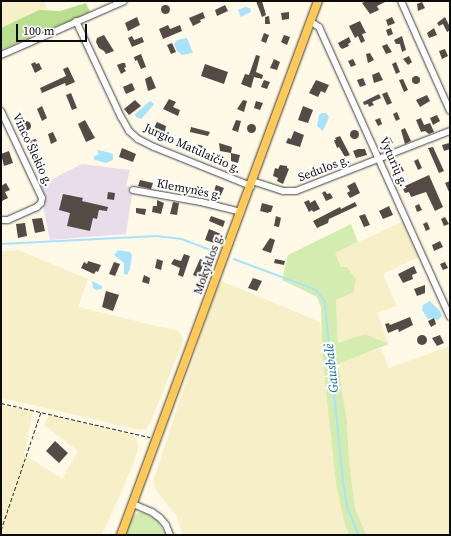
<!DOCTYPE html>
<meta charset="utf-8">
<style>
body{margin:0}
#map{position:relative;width:451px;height:536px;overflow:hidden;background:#fff9e8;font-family:"Source Serif 4",serif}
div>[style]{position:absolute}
.industrial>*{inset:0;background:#e8ddeb}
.farmland>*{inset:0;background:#f7efc7}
.green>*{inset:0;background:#d4ecb0}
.forest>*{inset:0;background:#b8de8e}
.water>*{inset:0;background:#a9e2fb}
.stream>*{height:1.5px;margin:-0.75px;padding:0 0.75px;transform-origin:0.75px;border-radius:0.75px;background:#a9e2fb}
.building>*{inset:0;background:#544b46}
.round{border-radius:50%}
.path>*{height:1px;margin-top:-0.5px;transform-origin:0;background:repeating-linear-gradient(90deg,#2d2d2d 0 4px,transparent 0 6px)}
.roads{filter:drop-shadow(0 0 1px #3e3e3e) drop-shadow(0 0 1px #3e3e3e)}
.minor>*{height:6px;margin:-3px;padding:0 3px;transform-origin:3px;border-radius:3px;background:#fff}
.major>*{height:8px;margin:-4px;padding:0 4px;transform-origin:4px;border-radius:4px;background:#ffc958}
span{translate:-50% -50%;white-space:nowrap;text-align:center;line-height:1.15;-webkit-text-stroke:4px #fff;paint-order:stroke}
.street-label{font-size:12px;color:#0b0b0b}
.water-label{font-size:13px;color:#0c6ea4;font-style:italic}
.frame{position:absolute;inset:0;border:2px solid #0b0b0b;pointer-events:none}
.scale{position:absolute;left:16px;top:24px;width:71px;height:18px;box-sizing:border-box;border:2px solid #0b0b0b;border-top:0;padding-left:5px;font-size:12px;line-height:14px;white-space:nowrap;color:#0b0b0b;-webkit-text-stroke:3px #fff;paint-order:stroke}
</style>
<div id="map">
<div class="industrial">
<div style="clip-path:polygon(82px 164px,130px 170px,126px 186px,133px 188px,126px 234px,50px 240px,43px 206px,45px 198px,40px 185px)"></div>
</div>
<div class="farmland">
<div style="clip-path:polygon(1px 1px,44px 1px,49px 11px,39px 10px,1px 28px)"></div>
<div style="clip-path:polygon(408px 219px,424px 254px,383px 274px,397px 306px,377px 313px,389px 344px,365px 334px,338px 344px,336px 300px,354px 292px,356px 281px,341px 267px,335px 253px)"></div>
<div style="clip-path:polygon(18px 250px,88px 279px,78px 307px,178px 331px,181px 334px,183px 341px,151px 421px,146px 429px,141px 430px,1px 398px,1px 252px)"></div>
<div style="clip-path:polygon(219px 280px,320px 322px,336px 484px,345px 525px,349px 535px,183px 535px,176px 515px,155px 489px,153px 482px)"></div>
<div style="clip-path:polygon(450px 346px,450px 535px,366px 535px,355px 508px,349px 462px,347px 422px,338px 364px,381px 348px,389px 368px)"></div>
<div style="clip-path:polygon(1px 405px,33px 411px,24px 454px,62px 479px,78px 451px,44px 425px,49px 415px,127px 434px,133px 436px,137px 440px,139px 446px,133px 465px,102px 535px,1px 535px)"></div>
</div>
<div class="green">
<div style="clip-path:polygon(351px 224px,358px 242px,335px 253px,341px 267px,347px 267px,356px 280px,354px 292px,336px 300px,338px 343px,365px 334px,389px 344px,338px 364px,347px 422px,349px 462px,355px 508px,366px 535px,349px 535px,345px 525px,336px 484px,322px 352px,321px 307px,317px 297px,282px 280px,288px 255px)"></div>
<div style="clip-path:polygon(139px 512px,147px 514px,157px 520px,166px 535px,125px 535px,131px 518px)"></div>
</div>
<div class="forest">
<div style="clip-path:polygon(86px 3px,90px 12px,1px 50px,1px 28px,39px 10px,60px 11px)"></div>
</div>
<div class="water">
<div style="clip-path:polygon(245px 7px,250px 8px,251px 12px,241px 17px,238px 10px)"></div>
<div style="clip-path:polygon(187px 38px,193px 53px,182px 55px,177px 51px,174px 44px,177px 40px)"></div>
<div style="clip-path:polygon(150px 101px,154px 104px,151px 108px,141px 119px,136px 117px,135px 114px)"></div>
<div style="clip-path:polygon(322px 113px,326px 113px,329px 117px,323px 131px,317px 126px,319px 115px)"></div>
<div style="clip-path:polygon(99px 150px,113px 154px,113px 160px,106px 163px,95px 160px,93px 157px,99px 154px,97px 151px)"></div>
<div style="clip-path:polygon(118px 250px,130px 252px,132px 255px,130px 269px,127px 275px,124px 274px,124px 263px,114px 255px)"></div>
<div style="clip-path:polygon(92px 281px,102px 286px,102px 289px,96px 290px,93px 288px)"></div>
<div style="clip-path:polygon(430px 301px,440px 311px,442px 316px,438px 320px,433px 318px,428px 319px,422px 310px,423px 305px)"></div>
</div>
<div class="stream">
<div style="left:1px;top:244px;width:156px;rotate:-2.9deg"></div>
<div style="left:157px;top:236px;width:25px;rotate:7deg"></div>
<div style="left:182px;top:239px;width:39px;rotate:21deg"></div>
<div style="left:234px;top:259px;width:80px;rotate:20.5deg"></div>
<div style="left:309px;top:287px;width:8px;rotate:23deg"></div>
<div style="left:316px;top:290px;width:14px;rotate:51deg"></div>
<div style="left:325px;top:301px;width:184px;rotate:84.1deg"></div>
<div style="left:344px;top:484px;width:24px;rotate:81deg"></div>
<div style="left:348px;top:508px;width:29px;rotate:68deg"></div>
</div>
<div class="building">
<div style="clip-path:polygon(256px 1px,262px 1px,266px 15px,262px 17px)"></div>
<div style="clip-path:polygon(366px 1px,387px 1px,377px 6px,379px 10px,370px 14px,362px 3px)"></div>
<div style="clip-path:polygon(422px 2px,425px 8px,418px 11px,417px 4px)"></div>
<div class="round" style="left:160.5px;top:4.5px;width:9px;height:9px"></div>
<div style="clip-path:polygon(225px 5px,228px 11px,217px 16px,215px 10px)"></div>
<div style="clip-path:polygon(203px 12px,205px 18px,200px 20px,201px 22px,193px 26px,189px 18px)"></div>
<div style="clip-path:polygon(289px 12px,289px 19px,282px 20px,281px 13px)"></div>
<div style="clip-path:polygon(269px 16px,270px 24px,265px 24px,265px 17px)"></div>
<div style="clip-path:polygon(137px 17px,140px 25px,128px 31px,125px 23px)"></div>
<div style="clip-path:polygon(392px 17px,395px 23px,388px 26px,386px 20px)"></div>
<div style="clip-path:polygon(445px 17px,450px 27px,450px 30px,447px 32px,443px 24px,439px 26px,437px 23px)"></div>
<div style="clip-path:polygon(360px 21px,366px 33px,362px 34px,365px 41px,361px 43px,358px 36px,355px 38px,349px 26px)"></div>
<div style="clip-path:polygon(168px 25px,170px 29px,180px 25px,182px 31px,163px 39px,159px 29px)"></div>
<div style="clip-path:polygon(391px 28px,393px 34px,388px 36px,386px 30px)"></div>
<div style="clip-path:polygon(434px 28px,437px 35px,429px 38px,427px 33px)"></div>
<div style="clip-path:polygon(264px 33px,269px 35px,266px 43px,261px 41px)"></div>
<div style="clip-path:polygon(104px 35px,114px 51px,106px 54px,104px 51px,99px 48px,96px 42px,97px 38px)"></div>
<div style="clip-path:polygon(284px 35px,290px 37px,287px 45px,281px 42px)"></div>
<div style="clip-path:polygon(132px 36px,134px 40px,142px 37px,144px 42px,132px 47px,128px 38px)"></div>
<div style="clip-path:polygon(402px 36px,406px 50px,402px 52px,400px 44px,396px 44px,394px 40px)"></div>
<div style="clip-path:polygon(349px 37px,351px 42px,348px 44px,349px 46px,342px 49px,340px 47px,338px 43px)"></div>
<div style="clip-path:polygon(172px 43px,176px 52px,171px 54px,167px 45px)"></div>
<div style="clip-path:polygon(387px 44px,392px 52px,386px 54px,382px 46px)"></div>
<div style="clip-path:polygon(445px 49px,448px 56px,442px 59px,439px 51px)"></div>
<div style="clip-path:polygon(370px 53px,374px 60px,368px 63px,366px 54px)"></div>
<div style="clip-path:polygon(141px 54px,146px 67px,141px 69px,137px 60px,135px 61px,134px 57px)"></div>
<div style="clip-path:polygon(256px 55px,260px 56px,256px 72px,263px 75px,262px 79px,254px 77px,251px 88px,241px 84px,245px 74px,249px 75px)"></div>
<div style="clip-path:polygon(409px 56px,412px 62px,408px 65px,403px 59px)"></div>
<div style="clip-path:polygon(274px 59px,280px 62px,277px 70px,270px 68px)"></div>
<div style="clip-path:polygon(353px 59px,356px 65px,351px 67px,348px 61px)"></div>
<div style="clip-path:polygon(35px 62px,36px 64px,39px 63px,42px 69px,35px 73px,31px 64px)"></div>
<div style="clip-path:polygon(396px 62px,400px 72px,396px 74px,392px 64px)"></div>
<div style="clip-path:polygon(122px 63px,125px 63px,126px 67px,124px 68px,126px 71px,121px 74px,117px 65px)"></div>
<div style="clip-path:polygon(205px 64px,228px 72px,224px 84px,201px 76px)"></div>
<div style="clip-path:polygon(68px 67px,75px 82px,66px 86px,65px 83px,42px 93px,40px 88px,66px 76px,63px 69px)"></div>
<div style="clip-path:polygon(379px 72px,383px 80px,374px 83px,372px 75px)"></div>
<div style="clip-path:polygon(151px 76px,156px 88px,148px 91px,145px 79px)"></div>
<div class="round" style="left:412px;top:76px;width:8px;height:8px"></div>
<div style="clip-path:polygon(363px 78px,366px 85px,360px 87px,357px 80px)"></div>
<div style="clip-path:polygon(403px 79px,408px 90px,404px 92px,399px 80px)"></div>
<div style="clip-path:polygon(264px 80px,270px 82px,267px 89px,261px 87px)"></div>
<div style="clip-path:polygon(316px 80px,329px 85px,325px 93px,321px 91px,318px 97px,309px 93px)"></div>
<div style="clip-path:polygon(132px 83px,135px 90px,126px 94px,123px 87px)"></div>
<div style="clip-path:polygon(387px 92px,392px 103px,387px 105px,382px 94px)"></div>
<div style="clip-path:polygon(71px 93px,77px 108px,72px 110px,66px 95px)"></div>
<div style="clip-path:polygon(379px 94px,381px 98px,372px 102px,374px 105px,369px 107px,368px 104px,364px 105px,363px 102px)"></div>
<div style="clip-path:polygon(427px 95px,430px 101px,420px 107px,416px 100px)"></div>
<div style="clip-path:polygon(169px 99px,176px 102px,173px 107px,180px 110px,178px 116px,163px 109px)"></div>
<div style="clip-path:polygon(135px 100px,141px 106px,129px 115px,124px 109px)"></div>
<div style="clip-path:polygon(243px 100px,247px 101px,244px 112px,237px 109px)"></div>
<div style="clip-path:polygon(256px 101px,263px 103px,260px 110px,254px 108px)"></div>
<div style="clip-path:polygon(42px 106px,47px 118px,42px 121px,37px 109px)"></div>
<div style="clip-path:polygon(303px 106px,313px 110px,308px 123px,298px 120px)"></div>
<div style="clip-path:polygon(397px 112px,400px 119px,396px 121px,393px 114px)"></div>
<div style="clip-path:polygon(437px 115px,440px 121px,433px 125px,430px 118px)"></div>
<div style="clip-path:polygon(380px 118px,382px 124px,378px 126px,375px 120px)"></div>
<div style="clip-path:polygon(421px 118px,424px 125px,430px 123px,434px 132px,429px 134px,425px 131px,421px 132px,416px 120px)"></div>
<div style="clip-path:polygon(85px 120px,95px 138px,86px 142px,78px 124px)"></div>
<div style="clip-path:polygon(236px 120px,241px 121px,238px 132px,232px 130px)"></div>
<div class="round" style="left:21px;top:121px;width:10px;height:10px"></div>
<div style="clip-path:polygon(157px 122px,166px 126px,164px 136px,152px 132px)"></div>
<div class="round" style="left:246.5px;top:123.5px;width:9px;height:9px"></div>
<div style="clip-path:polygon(191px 127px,210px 132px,208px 136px,190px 132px)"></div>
<div style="clip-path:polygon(405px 128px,411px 141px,405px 144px,401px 130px)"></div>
<div class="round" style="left:349.5px;top:129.5px;width:9px;height:9px"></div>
<div style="clip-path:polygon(294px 131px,304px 135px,300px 147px,286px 143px,288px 138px,291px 139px)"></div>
<div style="clip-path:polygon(53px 132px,57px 141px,51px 144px,48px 134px)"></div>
<div style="clip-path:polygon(340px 136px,350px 155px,345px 157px,339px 147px,337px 148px,334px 140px,336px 140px,335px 138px)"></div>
<div style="clip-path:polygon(390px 137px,393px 143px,387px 146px,384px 140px)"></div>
<div style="clip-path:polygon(36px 139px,40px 149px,34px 151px,28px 141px)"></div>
<div style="clip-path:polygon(219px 143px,232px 147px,231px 153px,220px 151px)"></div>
<div style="clip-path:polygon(449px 143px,450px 149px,444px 151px,442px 145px)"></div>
<div style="clip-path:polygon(196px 144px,203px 146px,200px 155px,194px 153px)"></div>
<div style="clip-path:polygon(433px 147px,444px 171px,439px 173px,428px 148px)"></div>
<div style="clip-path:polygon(122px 148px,136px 154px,133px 162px,119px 157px)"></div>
<div style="clip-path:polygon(358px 149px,365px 149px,367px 155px,356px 158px,353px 151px)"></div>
<div style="clip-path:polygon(9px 151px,13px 163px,4px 166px,1px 154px)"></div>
<div style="clip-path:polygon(231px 153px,240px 155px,238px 163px,231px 161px)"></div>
<div style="clip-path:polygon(418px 159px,422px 168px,418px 170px,414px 161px)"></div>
<div style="clip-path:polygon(280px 165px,287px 166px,287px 168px,289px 169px,283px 184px,277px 181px,278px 178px,273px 176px,275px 168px,278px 169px)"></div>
<div style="clip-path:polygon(401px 165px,404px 171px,399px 173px,396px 167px)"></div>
<div style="clip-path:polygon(429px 175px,443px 207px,435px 211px,426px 192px,411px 197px,409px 192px,405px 193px,403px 189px,406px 188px,405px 186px)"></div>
<div style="clip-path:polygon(140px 180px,153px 183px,151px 189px,138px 186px)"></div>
<div style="clip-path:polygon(450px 181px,450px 194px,445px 183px)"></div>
<div style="clip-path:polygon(355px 182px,360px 193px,350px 198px,347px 193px,350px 191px,347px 186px)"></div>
<div style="clip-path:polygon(6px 183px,10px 190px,5px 192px,8px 198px,2px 201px,1px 186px)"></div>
<div style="clip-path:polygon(216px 185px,224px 188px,220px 197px,213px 194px)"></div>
<div style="clip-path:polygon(197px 186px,209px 191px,207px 196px,195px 192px)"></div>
<div style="clip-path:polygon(325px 191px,327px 194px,330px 193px,333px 198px,326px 201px,322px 193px)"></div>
<div style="clip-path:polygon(108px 192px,115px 193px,114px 200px,107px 199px)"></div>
<div style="clip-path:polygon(63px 194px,83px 198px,82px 201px,108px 207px,107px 211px,99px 210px,97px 219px,93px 218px,90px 231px,67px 226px,70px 213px,59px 210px)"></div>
<div style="clip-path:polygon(157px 200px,164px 203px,161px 214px,152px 212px,153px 206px,157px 206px)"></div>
<div style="clip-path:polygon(309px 200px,310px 203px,315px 200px,320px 209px,313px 212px,312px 210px,309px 212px,304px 202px)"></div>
<div style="clip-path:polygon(173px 202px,179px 203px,177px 215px,170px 214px)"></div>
<div style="clip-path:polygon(355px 202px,357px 206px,329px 219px,328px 223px,317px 228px,313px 221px,340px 207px,341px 209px)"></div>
<div style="clip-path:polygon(262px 203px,273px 206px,271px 212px,269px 212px,268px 213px,260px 211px)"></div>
<div style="clip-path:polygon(419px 204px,422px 210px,417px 212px,415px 206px)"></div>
<div style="clip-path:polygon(389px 206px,393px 215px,383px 219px,379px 211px)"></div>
<div style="clip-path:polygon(136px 208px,146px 209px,145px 215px,136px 213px)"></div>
<div style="clip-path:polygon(365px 214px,370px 225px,364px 227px,359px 216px)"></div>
<div style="clip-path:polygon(211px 216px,225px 221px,223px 227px,209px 221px)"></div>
<div style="clip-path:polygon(276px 216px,281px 218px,279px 227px,274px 226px)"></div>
<div style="clip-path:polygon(445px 217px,449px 224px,444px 226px,441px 219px)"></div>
<div style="clip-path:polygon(42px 218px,45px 231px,35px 233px,32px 219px)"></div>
<div style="clip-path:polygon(427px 222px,430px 229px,426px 231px,423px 224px)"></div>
<div style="clip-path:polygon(25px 223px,27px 236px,18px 238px,16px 224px)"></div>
<div style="clip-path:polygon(209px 229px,221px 234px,217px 244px,205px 240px)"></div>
<div style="clip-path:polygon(270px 238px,275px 240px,271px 253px,262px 250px)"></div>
<div style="clip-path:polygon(440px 241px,443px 247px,434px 251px,432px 245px)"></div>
<div style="clip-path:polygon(184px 254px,190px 256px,183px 277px,178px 275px,180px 268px,171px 264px,174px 259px,181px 261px)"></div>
<div style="clip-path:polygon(157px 259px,163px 261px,161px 270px,155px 268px)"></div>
<div style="clip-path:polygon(200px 259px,205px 261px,198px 277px,193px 275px)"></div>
<div style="clip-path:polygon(275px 259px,285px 261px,284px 265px,274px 263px)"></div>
<div style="clip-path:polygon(88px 261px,101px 265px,98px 272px,96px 271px,94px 274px,81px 268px,84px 262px,87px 264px)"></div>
<div style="clip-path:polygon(114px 262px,120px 264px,115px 276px,109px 274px)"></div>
<div style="clip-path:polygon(445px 262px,448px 268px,443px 270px,440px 264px)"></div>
<div style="clip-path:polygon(414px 266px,417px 273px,412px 275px,413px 279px,403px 283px,398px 274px)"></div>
<div style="clip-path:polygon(144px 275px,150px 278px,149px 284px,142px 282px)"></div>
<div style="clip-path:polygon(253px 278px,262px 281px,257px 291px,248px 288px)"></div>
<div style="clip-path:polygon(425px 285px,425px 293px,417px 296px,414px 289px)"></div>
<div style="clip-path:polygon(106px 291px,119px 295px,113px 311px,102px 307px)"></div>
<div style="clip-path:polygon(410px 317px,413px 325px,399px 332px,398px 329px,388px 333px,385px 324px,389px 323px,390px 325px)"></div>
<div style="clip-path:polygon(434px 318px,436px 324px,431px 327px,428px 321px)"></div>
<div style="clip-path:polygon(440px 335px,444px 343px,437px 346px,432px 338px)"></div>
<div class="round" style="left:417px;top:335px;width:10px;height:10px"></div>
<div style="clip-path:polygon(55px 441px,68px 453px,59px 463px,46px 451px)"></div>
</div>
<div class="path">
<div style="left:1px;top:403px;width:153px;rotate:12.9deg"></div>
<div style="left:1px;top:530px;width:125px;rotate:-71.3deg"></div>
</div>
<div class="roads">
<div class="minor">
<div style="left:401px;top:1px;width:120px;rotate:66deg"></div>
<div style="left:76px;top:21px;width:106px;rotate:64.9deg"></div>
<div style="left:121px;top:117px;width:16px;rotate:60deg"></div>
<div style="left:129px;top:131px;width:12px;rotate:42deg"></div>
<div style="left:138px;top:139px;width:18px;rotate:27deg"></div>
<div style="left:154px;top:147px;width:105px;rotate:21.9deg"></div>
<div style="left:310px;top:21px;width:11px;rotate:34deg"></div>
<div style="left:319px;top:27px;width:318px;rotate:65.7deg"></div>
<div style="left:1px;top:55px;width:134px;rotate:-23.7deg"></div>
<div style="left:1px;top:111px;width:96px;rotate:64.8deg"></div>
<div style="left:42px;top:198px;width:5px;rotate:101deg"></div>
<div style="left:41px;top:203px;width:6px;rotate:135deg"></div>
<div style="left:37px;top:207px;width:32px;rotate:156deg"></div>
<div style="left:8px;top:220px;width:7px;rotate:180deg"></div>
<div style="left:252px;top:181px;width:33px;rotate:18deg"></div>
<div style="left:283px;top:191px;width:13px"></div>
<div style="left:296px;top:191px;width:165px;rotate:-21.3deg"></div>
<div style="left:133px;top:190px;width:69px;rotate:10deg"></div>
<div style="left:201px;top:202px;width:41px;rotate:14deg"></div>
<div style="left:133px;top:504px;width:21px;rotate:23deg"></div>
<div style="left:152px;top:512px;width:10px;rotate:37deg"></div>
<div style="left:160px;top:518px;width:9px;rotate:49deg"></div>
<div style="left:166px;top:525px;width:11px;rotate:68deg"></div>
</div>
<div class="major">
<div style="left:121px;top:535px;width:569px;rotate:-69.75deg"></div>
</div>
</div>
<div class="street-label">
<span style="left:192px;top:149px;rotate:24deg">Jurgio Matulaičio g.</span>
<span style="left:32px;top:150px;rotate:65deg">Vinco Šlekio g.</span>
<span style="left:393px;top:162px;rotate:66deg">Vyturių g.</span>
<span style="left:324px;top:169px;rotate:-21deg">Sedulos g.</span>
<span style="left:189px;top:190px;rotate:11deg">Klemynės g.</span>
<span style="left:209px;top:264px;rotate:-70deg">Mokyklos g.</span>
</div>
<div class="water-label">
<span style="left:332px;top:368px;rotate:-96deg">Gausbalė</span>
</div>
<div class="frame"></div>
<div class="scale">100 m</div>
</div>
